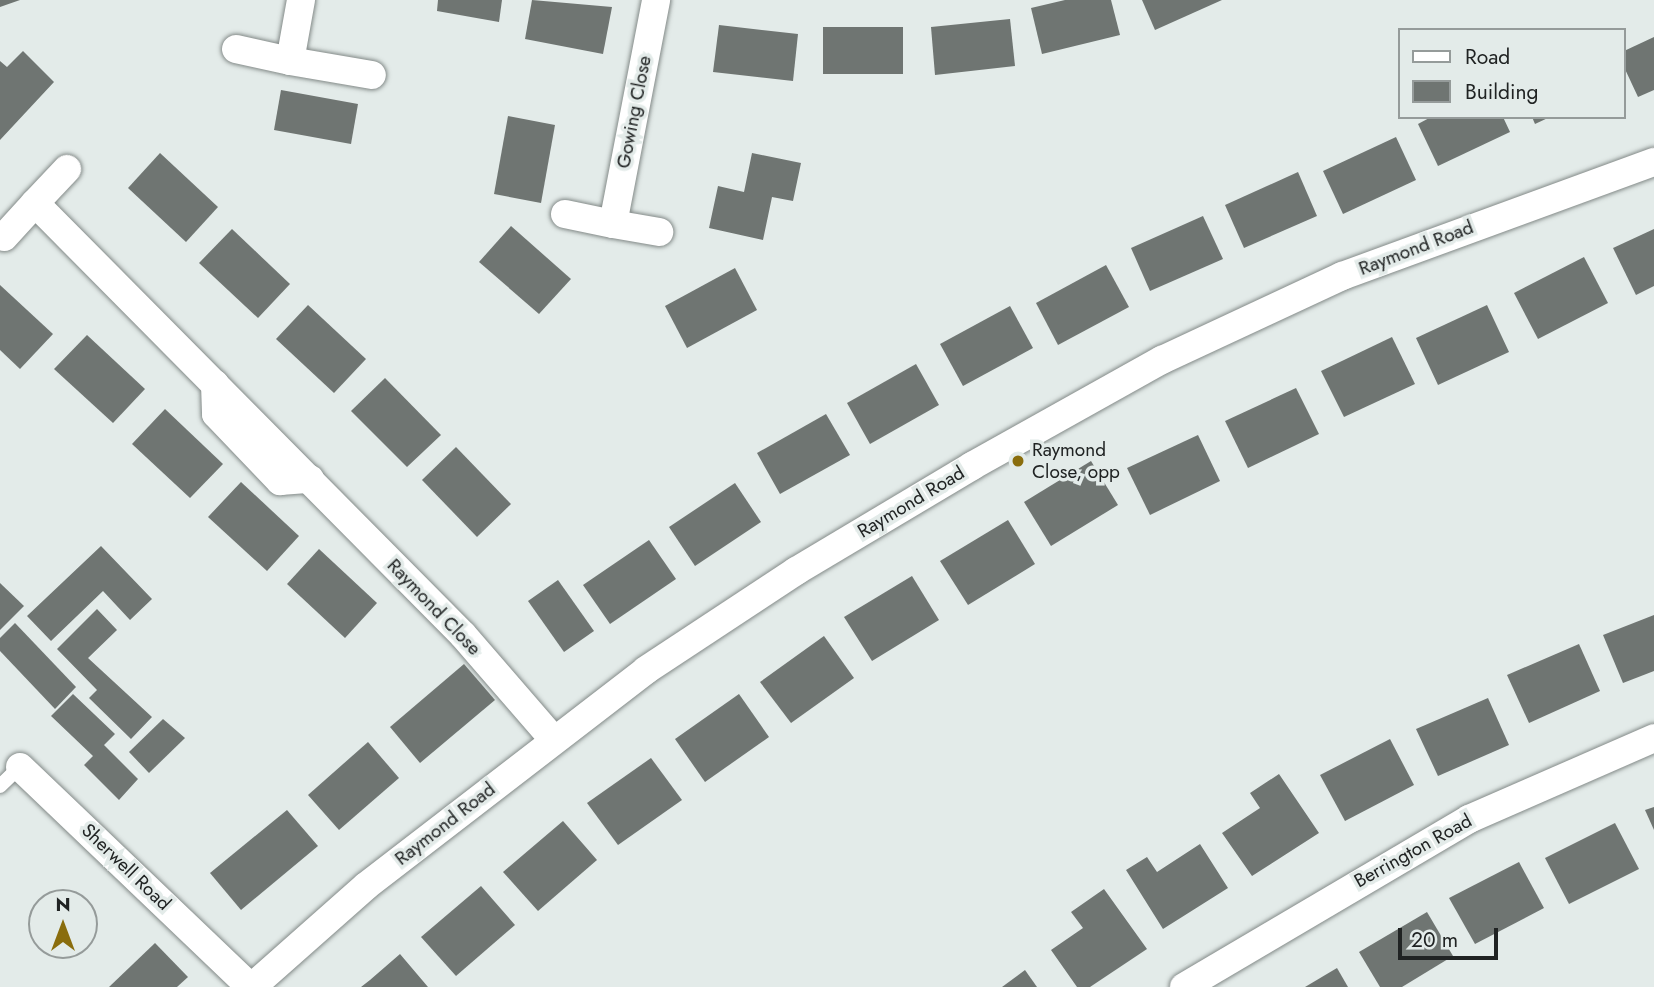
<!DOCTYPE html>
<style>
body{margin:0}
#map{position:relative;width:1654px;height:987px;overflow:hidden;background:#e3ebe9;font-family:Jost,sans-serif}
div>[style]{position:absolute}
.building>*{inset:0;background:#6f7572}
.roads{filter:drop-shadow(0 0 2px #838a88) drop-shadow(0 0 2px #838a88)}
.service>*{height:14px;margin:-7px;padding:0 7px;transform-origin:7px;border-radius:7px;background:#fff}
.minor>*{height:28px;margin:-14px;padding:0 14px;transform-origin:14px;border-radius:14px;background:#fff}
.dots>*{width:19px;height:19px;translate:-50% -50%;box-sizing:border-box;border:4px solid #e3ebe9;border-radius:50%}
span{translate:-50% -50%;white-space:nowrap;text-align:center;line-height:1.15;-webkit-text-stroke:7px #e3ebe9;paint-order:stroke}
.street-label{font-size:19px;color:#202323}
.poi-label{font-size:19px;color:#202323}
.left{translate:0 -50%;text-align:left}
.legend{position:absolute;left:1398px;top:28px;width:228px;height:91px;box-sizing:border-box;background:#e3ebe9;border:2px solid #959b9a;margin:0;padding:9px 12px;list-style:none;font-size:21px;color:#202323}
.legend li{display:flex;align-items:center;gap:14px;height:35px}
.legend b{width:35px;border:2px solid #959b9a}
.north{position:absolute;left:28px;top:889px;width:70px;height:70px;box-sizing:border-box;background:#e3ebe9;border:2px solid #959b9a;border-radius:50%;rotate:0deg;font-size:19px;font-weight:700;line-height:28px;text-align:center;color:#202323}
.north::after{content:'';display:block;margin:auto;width:24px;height:32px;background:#8a6d0d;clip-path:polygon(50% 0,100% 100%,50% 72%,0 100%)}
.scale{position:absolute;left:1398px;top:928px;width:100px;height:32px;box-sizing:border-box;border:4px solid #202323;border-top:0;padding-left:9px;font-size:21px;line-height:24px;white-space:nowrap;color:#202323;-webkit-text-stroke:5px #e3ebe9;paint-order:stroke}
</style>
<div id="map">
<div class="building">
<div style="clip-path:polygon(0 0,20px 0,0 7px)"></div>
<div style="clip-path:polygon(438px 0,502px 0,499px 22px,437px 11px)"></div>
<div style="clip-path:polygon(532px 0,612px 7px,603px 54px,525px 39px)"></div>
<div style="clip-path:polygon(1065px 0,1111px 0,1120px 35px,1042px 54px,1031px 8px)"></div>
<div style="clip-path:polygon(1142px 0,1222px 0,1155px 30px)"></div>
<div style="clip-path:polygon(1010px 19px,1015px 66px,935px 75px,931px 27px)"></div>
<div style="clip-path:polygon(719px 25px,798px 34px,793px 81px,713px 72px)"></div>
<div style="clip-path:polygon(823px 27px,903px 27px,903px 74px,823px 74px)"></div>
<div style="clip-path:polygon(1654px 37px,1654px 90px,1638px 97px,1624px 67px,1624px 51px)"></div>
<div style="clip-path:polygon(23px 51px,54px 82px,0 140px,0 61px,7px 67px)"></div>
<div style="clip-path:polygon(281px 90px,358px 104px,351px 144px,274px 130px)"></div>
<div style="clip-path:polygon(508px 116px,555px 125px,541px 203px,494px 194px)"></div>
<div style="clip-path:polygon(1431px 117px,1503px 117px,1510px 132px,1438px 166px,1418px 124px)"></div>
<div style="clip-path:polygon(1532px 117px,1550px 117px,1535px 124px)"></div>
<div style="clip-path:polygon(1396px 137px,1416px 180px,1343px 214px,1323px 171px)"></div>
<div style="clip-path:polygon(160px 153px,218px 207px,186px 242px,128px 188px)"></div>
<div style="clip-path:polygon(752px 153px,801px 163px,793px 201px,772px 197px,763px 240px,709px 228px,718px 186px,744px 192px)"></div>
<div style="clip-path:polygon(1298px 172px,1317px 216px,1244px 248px,1225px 205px)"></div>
<div style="clip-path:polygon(1203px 216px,1223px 259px,1150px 291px,1131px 248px)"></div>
<div style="clip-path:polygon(511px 226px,571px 279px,539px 314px,479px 262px)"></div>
<div style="clip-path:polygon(232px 229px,290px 284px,258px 318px,199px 263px)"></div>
<div style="clip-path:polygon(1654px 229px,1654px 286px,1636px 295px,1613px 248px)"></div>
<div style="clip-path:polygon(1584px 257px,1608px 303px,1538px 339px,1514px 293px)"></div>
<div style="clip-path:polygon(1106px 265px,1129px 307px,1058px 345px,1036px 303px)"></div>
<div style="clip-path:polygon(735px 268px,757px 310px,687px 348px,665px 306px)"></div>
<div style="clip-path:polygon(0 285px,53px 334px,20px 369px,0 350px)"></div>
<div style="clip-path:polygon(308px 305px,366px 359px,334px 393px,276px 339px)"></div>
<div style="clip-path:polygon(1487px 305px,1509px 352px,1438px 385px,1416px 338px)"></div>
<div style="clip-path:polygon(1010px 306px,1033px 348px,963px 386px,940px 344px)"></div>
<div style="clip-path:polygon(87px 335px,145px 389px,113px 423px,54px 369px)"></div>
<div style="clip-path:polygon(1392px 337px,1415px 384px,1344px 417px,1321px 371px)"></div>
<div style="clip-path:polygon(916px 364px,939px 405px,870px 444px,847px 403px)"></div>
<div style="clip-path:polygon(385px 378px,441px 435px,407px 467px,351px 411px)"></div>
<div style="clip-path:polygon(1296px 388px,1319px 434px,1248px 468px,1225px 421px)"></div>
<div style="clip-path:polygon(165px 409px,223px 464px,190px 498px,132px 444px)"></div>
<div style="clip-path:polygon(826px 414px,850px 455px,780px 494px,757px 453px)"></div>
<div style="clip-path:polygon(1198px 435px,1220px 481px,1150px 515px,1127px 468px)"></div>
<div style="clip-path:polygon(456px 447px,511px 504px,477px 537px,422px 480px)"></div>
<div style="clip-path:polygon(1091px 461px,1118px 505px,1051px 546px,1024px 502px)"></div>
<div style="clip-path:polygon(241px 482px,299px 536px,267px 571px,208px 517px)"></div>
<div style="clip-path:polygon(735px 483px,761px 522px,695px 566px,669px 527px)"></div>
<div style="clip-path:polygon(1008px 520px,1035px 564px,968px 605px,940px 561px)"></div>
<div style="clip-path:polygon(649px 540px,676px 579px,610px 624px,583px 585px)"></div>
<div style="clip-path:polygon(101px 546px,152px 599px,130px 620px,103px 591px,51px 641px,27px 616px)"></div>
<div style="clip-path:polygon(319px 549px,377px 603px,345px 638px,287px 584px)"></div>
<div style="clip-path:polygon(912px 576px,939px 620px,872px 661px,844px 617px)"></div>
<div style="clip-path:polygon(558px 580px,594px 631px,564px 652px,528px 601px)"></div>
<div style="clip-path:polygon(0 583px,24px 606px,0 630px)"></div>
<div style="clip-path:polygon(97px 609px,117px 630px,88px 658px,152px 717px,131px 739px,89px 698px,97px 690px,57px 649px)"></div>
<div style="clip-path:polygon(1654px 615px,1654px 671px,1623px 683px,1603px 635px)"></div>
<div style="clip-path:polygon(15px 623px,76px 687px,55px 709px,0 651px,0 638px)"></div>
<div style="clip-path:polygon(824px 636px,854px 678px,791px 723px,760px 682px)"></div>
<div style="clip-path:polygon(1579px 644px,1600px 691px,1529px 723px,1507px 675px)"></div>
<div style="clip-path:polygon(464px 664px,495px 700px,420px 763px,390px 727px)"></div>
<div style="clip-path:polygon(73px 694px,115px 734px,104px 745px,138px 779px,119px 800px,84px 765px,93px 756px,51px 716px)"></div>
<div style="clip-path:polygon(739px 694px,769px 737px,705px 782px,675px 739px)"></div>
<div style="clip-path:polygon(1488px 698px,1509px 745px,1438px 776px,1416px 729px)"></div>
<div style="clip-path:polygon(163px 719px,185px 738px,149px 773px,129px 752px)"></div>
<div style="clip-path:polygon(1390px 739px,1414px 785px,1345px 821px,1320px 775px)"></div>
<div style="clip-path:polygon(368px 742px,399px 778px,339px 830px,308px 795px)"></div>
<div style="clip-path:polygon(651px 758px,682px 800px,618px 845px,587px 803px)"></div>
<div style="clip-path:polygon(1279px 774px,1319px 833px,1252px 876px,1222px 833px,1260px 808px,1250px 793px)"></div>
<div style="clip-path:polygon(1654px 807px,1654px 830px,1645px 810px)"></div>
<div style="clip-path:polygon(287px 810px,318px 846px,241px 910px,210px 873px)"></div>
<div style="clip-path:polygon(563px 821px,597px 860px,538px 911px,503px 872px)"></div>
<div style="clip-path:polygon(1615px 823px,1639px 869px,1569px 904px,1545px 858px)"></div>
<div style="clip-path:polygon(1200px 844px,1228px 888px,1163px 929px,1126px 870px,1147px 857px,1157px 872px)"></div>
<div style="clip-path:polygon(1519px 862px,1544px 908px,1475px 944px,1449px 898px)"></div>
<div style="clip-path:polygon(481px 886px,515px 925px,456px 976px,421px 937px)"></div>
<div style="clip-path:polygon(1104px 889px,1147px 949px,1090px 987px,1077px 987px,1051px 950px,1083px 928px,1071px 912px)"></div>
<div style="clip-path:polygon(1427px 912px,1453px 956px,1402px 987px,1380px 987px,1359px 952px)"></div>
<div style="clip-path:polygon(155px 943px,188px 977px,177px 987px,109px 987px)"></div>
<div style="clip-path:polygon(400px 954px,428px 987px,361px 987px,370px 980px)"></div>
<div style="clip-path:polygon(1337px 968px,1348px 987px,1305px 987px)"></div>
<div style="clip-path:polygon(1025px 970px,1037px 987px,1002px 987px)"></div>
</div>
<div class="roads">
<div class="service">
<div style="left:0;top:786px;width:28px;rotate:-44deg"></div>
</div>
<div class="minor">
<div style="left:301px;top:0;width:62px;rotate:100.2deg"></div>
<div style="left:290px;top:61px;width:83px;rotate:9.7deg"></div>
<div style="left:236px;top:49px;width:55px;rotate:12.5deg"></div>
<div style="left:67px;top:169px;width:47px;rotate:133.3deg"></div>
<div style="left:35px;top:203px;width:608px;rotate:45.27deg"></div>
<div style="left:463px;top:635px;width:138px;rotate:49.1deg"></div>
<div style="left:565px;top:214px;width:49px;rotate:11.8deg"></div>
<div style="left:613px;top:224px;width:228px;rotate:-79.1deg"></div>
<div style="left:613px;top:224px;width:47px;rotate:9.9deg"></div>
<div style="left:4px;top:237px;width:46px;rotate:-47.6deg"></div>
<div style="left:215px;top:384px;width:30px;rotate:88deg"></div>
<div style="left:216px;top:414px;width:93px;rotate:46.3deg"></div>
<div style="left:280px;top:481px;width:30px;rotate:-4deg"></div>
<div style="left:20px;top:767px;width:318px;rotate:43.7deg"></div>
<div style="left:252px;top:987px;width:152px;rotate:-41.5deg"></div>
<div style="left:366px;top:886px;width:354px;rotate:-37.6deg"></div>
<div style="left:646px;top:670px;width:180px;rotate:-33.4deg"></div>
<div style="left:796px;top:571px;width:205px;rotate:-30.8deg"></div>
<div style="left:972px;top:466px;width:218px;rotate:-29.2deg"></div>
<div style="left:1162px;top:360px;width:199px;rotate:-25deg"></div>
<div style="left:1342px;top:276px;width:332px;rotate:-20.1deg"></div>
<div style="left:1184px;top:987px;width:331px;rotate:-30.5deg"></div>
<div style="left:1469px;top:819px;width:202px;rotate:-23.6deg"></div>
</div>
</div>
<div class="dots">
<div style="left:1018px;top:461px;background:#8a6d0d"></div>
</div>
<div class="street-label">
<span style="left:634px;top:112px;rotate:-79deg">Gowing Close</span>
<span style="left:1416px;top:248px;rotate:-21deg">Raymond Road</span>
<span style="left:911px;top:502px;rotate:-31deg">Raymond Road</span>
<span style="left:434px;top:607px;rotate:46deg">Raymond Close</span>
<span style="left:445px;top:824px;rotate:-38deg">Raymond Road</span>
<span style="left:1413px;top:851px;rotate:-29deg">Berrington Road</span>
<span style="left:126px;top:867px;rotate:44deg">Sherwell Road</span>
</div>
<div class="poi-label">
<span class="left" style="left:1032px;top:461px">Raymond<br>Close, opp</span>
</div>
<ul class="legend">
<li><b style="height:9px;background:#fff"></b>Road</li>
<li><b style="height:19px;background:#6f7572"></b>Building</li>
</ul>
<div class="north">N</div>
<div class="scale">20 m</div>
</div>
